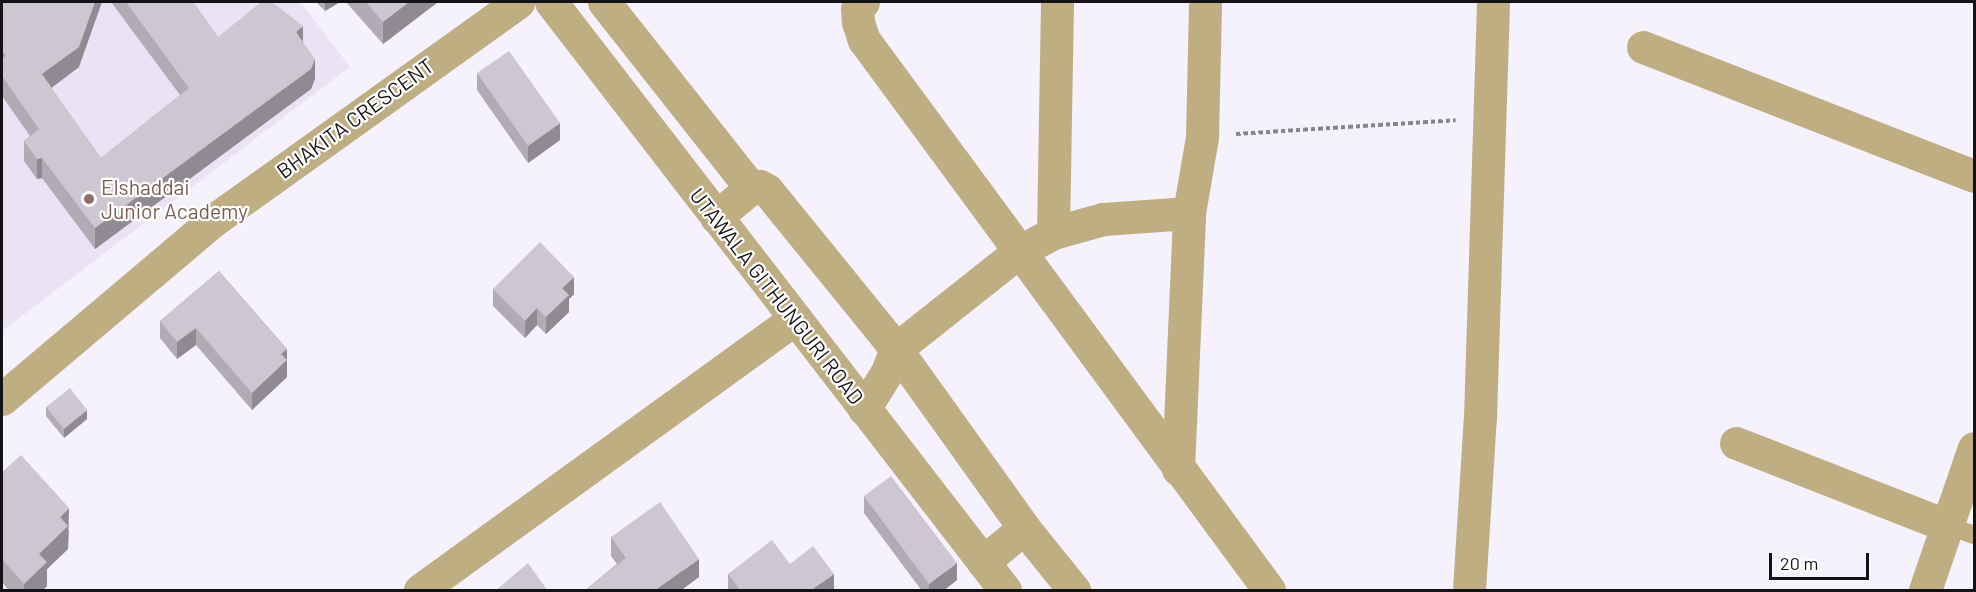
<!DOCTYPE html>
<style>
body{margin:0}
#map{position:relative;width:1976px;height:592px;overflow:hidden;background:#f5f1fd;font-family:Barlow,sans-serif}
div>[style]{position:absolute}
.built>*{inset:0;background:#eae3f5}
.path>*{height:4px;margin-top:-2px;transform-origin:0;background:repeating-linear-gradient(90deg,#86848c 0 4.5px,transparent 0 7.5px)}
.service>*{height:18px;margin:-9px;padding:0 9px;transform-origin:9px;border-radius:9px;background:#beae81}
.minor>*{height:33px;margin:-16.5px;padding:0 16.5px;transform-origin:16.5px;border-radius:16.5px;background:#beae81}
.tertiary>*{height:33px;margin:-16.5px;padding:0 16.5px;transform-origin:16.5px;border-radius:16.5px;background:#beae81}
.wall>*{inset:0;background:#b0abb5}
.shaded-wall>*{inset:0;background:#908b93}
.building>*{inset:0;background:#cdc7d2}
.dots>*{width:16px;height:16px;translate:-50% -50%;box-sizing:border-box;border:3px solid #fff;border-radius:50%}
span{translate:-50% -50%;white-space:nowrap;text-align:center;line-height:1.15;-webkit-text-stroke:4.5px #fff;paint-order:stroke}
.street-label{font-size:21px;color:#131216}
.education-label{font-size:21px;color:#785e54}
.left{translate:0 -50%;text-align:left}
.frame{position:absolute;inset:0;border:3px solid #131216;pointer-events:none}
.scale{position:absolute;left:1769px;top:553px;width:100px;height:27px;box-sizing:border-box;border:3px solid #131216;border-top:0;padding-left:8px;font-size:18px;line-height:21px;white-space:nowrap;color:#131216;-webkit-text-stroke:4px #fff;paint-order:stroke}
</style>
<div id="map">
<div class="built">
<div style="clip-path:polygon(2px 2px,301px 2px,350px 67px,2px 331px)"></div>
</div>
<div class="path">
<div style="left:1236px;top:134px;width:220px;rotate:-3.6deg"></div>
</div>
<div class="service">
<div style="left:1948px;top:526px;width:28px;rotate:19deg"></div>
</div>
<div class="minor">
<div style="left:604px;top:2px;width:237px;rotate:51.7deg"></div>
<div style="left:863px;top:2px;width:9px;rotate:131deg"></div>
<div style="left:857px;top:9px;width:13px;rotate:86deg"></div>
<div style="left:858px;top:22px;width:19px;rotate:72deg"></div>
<div style="left:864px;top:40px;width:683px;rotate:53.63deg"></div>
<div style="left:1643px;top:47px;width:355px;rotate:21.3deg"></div>
<div style="left:716px;top:217px;width:45px;rotate:-39.6deg"></div>
<div style="left:751px;top:188px;width:9px;rotate:-13deg"></div>
<div style="left:760px;top:186px;width:8px;rotate:30deg"></div>
<div style="left:767px;top:190px;width:205px;rotate:50.9deg"></div>
<div style="left:896px;top:349px;width:220px;rotate:54.4deg"></div>
<div style="left:1024px;top:528px;width:80px;rotate:51.1deg"></div>
<div style="left:1053px;top:233px;width:231px;rotate:-89deg"></div>
<div style="left:2px;top:399px;width:277px;rotate:-40.2deg"></div>
<div style="left:214px;top:220px;width:374px;rotate:-35.6deg"></div>
<div style="left:864px;top:409px;width:44px;rotate:-58.1deg"></div>
<div style="left:887px;top:372px;width:25px;rotate:-69deg"></div>
<div style="left:896px;top:349px;width:154px;rotate:-38.4deg"></div>
<div style="left:1017px;top:253px;width:41px;rotate:-29.1deg"></div>
<div style="left:1053px;top:233px;width:52px;rotate:-15.6deg"></div>
<div style="left:1103px;top:219px;width:86px;rotate:-4deg"></div>
<div style="left:1736px;top:443px;width:228px;rotate:21.4deg"></div>
<div style="left:1178px;top:469px;width:256px;rotate:-87.5deg"></div>
<div style="left:1189px;top:213px;width:77px;rotate:-80.3deg"></div>
<div style="left:1202px;top:137px;width:135px;rotate:-88.7deg"></div>
<div style="left:983px;top:562px;width:53px;rotate:-39.7deg"></div>
<div style="left:420px;top:590px;width:463px;rotate:-35.9deg"></div>
<div style="left:1469px;top:590px;width:173px;rotate:-86.4deg"></div>
<div style="left:1480px;top:417px;width:415px;rotate:-88.2deg"></div>
<div style="left:1925px;top:590px;width:150px;rotate:-71deg"></div>
</div>
<div class="tertiary">
<div style="left:551px;top:2px;width:743px;rotate:52.33deg"></div>
</div>
<div class="wall">
<div style="clip-path:polygon(2px 2px,79px 67px,51px 88px,101px 158px,180px 95px,111px 2px,193px 2px,218px 37px,303px 41px,315px 79px,311px 89px,95px 249px,42px 178px,37px 179px,24px 161px,24px 141px,30px 136px,2px 96px)"></div>
<div style="clip-path:polygon(316px 2px,340px 2px,325px 11px)"></div>
<div style="clip-path:polygon(346px 2px,438px 2px,383px 44px)"></div>
<div style="clip-path:polygon(477px 73px,560px 140px,528px 163px,477px 90px)"></div>
<div style="clip-path:polygon(219px 271px,287px 349px,287px 377px,252px 410px,196px 345px,177px 359px,160px 338px,160px 321px)"></div>
<div style="clip-path:polygon(493px 289px,574px 294px,569px 299px,569px 312px,546px 334px,537px 325px,525px 338px,493px 306px)"></div>
<div style="clip-path:polygon(46px 407px,87px 419px,64px 438px,46px 416px)"></div>
<div style="clip-path:polygon(2px 472px,69px 531px,68px 549px,47px 569px,47px 586px,42px 591px,9px 591px,2px 582px)"></div>
<div style="clip-path:polygon(864px 496px,957px 580px,943px 591px,922px 591px,864px 513px)"></div>
<div style="clip-path:polygon(611px 537px,699px 577px,680px 591px,584px 591px,617px 564px,611px 556px)"></div>
<div style="clip-path:polygon(790px 564px,834px 591px,728px 591px,728px 574px)"></div>
</div>
<div class="shaded-wall">
<div style="clip-path:polygon(95px 2px,102px 2px,79px 67px,42px 95px,42px 74px)"></div>
<div style="clip-path:polygon(325px 2px,340px 2px,325px 11px)"></div>
<div style="clip-path:polygon(409px 2px,438px 2px,383px 44px,383px 22px)"></div>
<div style="clip-path:polygon(303px 26px,303px 46px,296px 32px)"></div>
<div style="clip-path:polygon(315px 59px,315px 79px,311px 89px,95px 249px,95px 228px)"></div>
<div style="clip-path:polygon(560px 123px,560px 140px,528px 163px,528px 146px)"></div>
<div style="clip-path:polygon(42px 158px,42px 178px,37px 179px,37px 159px)"></div>
<div style="clip-path:polygon(574px 277px,574px 294px,569px 299px,569px 312px,546px 334px,546px 317px,562px 288px)"></div>
<div style="clip-path:polygon(537px 308px,537px 325px,525px 338px,525px 321px)"></div>
<div style="clip-path:polygon(196px 328px,196px 345px,177px 359px,177px 342px)"></div>
<div style="clip-path:polygon(287px 349px,287px 377px,252px 410px,252px 393px,281px 354px)"></div>
<div style="clip-path:polygon(87px 410px,87px 419px,64px 438px,64px 429px)"></div>
<div style="clip-path:polygon(69px 508px,68px 549px,47px 569px,47px 586px,42px 591px,24px 591px,24px 584px,39px 554px,60px 517px)"></div>
<div style="clip-path:polygon(699px 559px,699px 577px,680px 591px,654px 591px)"></div>
<div style="clip-path:polygon(957px 563px,957px 580px,943px 591px,929px 591px,929px 584px)"></div>
<div style="clip-path:polygon(834px 574px,834px 591px,810px 591px)"></div>
</div>
<div class="building">
<div style="clip-path:polygon(2px 2px,95px 2px,79px 47px,42px 74px,101px 158px,189px 88px,126px 2px,193px 2px,218px 37px,261px 2px,272px 2px,303px 26px,296px 32px,315px 59px,311px 69px,95px 228px,42px 158px,37px 159px,24px 141px,39px 129px,2px 76px,2px 59px,6px 56px,2px 50px)"></div>
<div style="clip-path:polygon(366px 2px,409px 2px,383px 22px)"></div>
<div style="clip-path:polygon(509px 51px,560px 123px,528px 146px,477px 73px)"></div>
<div style="clip-path:polygon(540px 242px,574px 277px,562px 288px,569px 295px,546px 317px,537px 308px,525px 321px,493px 289px)"></div>
<div style="clip-path:polygon(219px 271px,287px 349px,281px 354px,287px 360px,252px 393px,196px 328px,177px 342px,160px 321px)"></div>
<div style="clip-path:polygon(70px 388px,87px 410px,64px 429px,46px 407px)"></div>
<div style="clip-path:polygon(21px 455px,69px 508px,60px 517px,68px 526px,39px 554px,47px 562px,24px 584px,2px 559px,2px 472px)"></div>
<div style="clip-path:polygon(891px 476px,957px 563px,929px 584px,864px 496px)"></div>
<div style="clip-path:polygon(660px 502px,699px 559px,654px 591px,584px 591px,626px 558px,611px 537px)"></div>
<div style="clip-path:polygon(772px 540px,790px 564px,813px 546px,834px 574px,810px 591px,741px 591px,728px 574px)"></div>
<div style="clip-path:polygon(528px 563px,548px 591px,495px 591px)"></div>
</div>
<div class="dots">
<div style="left:89px;top:199px;background:#8d6e63"></div>
</div>
<div class="street-label">
<span style="left:355px;top:118px;rotate:-36deg">BHAKITA CRESCENT</span>
<span style="left:777px;top:296px;rotate:52deg">UTAWALA GITHUNGURI ROAD</span>
</div>
<div class="education-label">
<span class="left" style="left:101px;top:199px">Elshaddai<br>Junior Academy</span>
</div>
<div class="frame"></div>
<div class="scale">20 m</div>
</div>
